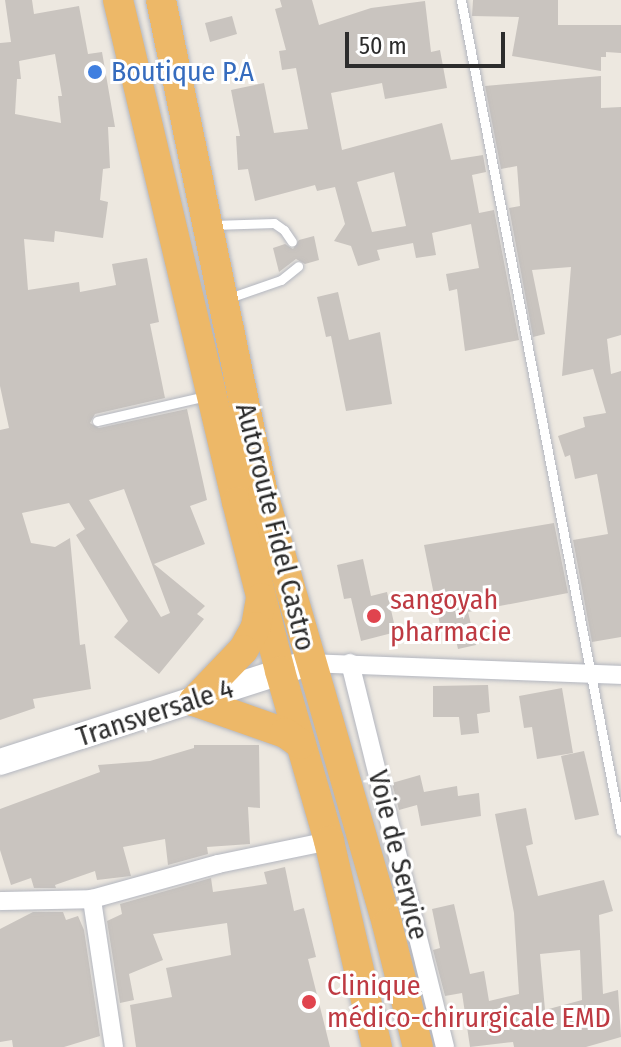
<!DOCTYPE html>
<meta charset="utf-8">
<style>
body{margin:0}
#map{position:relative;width:621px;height:1047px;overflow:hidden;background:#ede8e0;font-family:"Fira Sans Condensed",sans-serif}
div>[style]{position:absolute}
.building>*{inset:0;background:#c9c4bf}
.roads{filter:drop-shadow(0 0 2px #b3b6bf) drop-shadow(0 0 2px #b3b6bf)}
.service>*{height:9px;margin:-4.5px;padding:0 4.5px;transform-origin:4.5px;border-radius:4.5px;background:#fff}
.minor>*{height:18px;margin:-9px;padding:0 9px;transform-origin:9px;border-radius:9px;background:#fff}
.secondary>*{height:26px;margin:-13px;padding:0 13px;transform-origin:13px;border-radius:13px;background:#fff}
.trunk>*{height:30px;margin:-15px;padding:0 15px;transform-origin:15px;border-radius:15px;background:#edb868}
.dots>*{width:22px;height:22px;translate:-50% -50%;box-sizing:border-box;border:4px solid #fff;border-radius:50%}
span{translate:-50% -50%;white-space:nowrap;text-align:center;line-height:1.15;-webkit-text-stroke:6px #fff;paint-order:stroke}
.shop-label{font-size:28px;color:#366cbe}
.left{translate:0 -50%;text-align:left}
.street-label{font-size:28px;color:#2c2c2c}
.health-label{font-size:28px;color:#be3a42}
.scale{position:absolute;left:345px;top:32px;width:160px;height:36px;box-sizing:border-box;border:4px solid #2c2c2c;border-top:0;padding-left:10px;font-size:24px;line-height:28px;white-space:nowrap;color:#2c2c2c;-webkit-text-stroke:6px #fff;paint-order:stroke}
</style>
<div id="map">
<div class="building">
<div style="clip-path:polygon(evenodd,5px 0,32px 0,34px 14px,79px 6px,88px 54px,102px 52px,115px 127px,108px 127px,110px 168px,103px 169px,100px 200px,108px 202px,103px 238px,55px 231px,54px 242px,24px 239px,28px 290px,79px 282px,80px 292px,116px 285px,112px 264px,147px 258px,159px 322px,150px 324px,165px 398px,95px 414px,90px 423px,99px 428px,187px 409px,207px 500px,190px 506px,205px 544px,154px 564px,205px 606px,197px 614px,204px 619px,159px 674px,114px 637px,128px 621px,76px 535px,85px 529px,69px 503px,22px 513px,31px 543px,55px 547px,70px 538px,80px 645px,85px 644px,91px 689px,33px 699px,35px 708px,0 720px,0 430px,9px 428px,0 386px,0 43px,11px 42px,5px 0,55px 54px,62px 96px,58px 96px,61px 123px,15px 114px,17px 79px,21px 79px,19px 61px,55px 54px,5px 0,124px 489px,170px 613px,161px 617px,89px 500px,124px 489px)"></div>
<div style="clip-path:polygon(evenodd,280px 0,312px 0,319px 25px,371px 8px,425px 1px,431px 52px,440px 50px,447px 88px,385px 99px,382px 83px,331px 93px,342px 150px,442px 123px,451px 160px,483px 155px,486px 172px,472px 175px,479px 213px,494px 210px,519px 340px,465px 351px,457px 289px,449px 291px,446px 274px,479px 268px,471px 224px,432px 233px,436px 255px,416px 258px,413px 243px,377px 250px,380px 260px,358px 266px,351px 246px,334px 241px,345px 224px,335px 187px,317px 191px,315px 185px,255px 201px,248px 169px,238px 170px,236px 136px,240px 136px,231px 90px,264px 83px,274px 133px,308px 129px,296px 68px,282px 70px,279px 51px,286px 50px,275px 9px,282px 7px,280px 0,394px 172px,406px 226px,372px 232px,357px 182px,394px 172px)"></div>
<div style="clip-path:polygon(473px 0,558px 0,558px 25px,621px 25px,621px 53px,606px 52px,606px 57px,601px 57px,601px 71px,512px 56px,519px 17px,472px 16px)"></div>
<div style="clip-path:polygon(232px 16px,237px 34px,210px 42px,205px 23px)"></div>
<div style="clip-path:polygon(601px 76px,601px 108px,621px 107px,621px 335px,607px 339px,611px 374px,621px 371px,621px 637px,592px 642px,573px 540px,608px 534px,597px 474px,575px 479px,570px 455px,565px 457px,558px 436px,585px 427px,583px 417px,606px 413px,593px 369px,562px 376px,571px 267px,532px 270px,545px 334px,533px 337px,509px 208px,520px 206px,517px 166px,501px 169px,485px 86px)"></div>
<div style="clip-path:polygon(314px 236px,319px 260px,305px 264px,296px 259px,279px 272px,273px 248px,285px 244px,293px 249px,299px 240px)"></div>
<div style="clip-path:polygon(338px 292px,349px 340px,380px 332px,392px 404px,346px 411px,331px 336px,326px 337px,317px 297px)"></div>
<div style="clip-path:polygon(554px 523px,568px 593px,468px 612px,476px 645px,458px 649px,453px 627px,441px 630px,424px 545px)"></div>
<div style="clip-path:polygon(363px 559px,371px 596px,387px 592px,396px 632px,361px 641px,351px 598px,344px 599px,337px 565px)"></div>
<div style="clip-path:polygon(488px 685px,490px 712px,477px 714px,479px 733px,461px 735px,459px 717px,433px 717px,433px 686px)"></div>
<div style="clip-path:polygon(562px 688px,573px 753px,537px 759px,532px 727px,524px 728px,519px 696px)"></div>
<div style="clip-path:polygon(194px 745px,259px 745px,260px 808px,248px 807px,250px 844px,207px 847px,208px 854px,168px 865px,165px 839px,123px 847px,131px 876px,97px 880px,95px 871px,55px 885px,56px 888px,34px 888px,31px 878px,11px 885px,0 850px,0 809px,100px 772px,98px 765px,150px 761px,194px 748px)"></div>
<div style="clip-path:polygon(584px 751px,599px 815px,575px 820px,561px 756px)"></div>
<div style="clip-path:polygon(420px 775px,424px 792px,457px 786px,458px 796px,479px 793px,481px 816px,421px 826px,417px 805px,399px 810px,392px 783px)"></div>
<div style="clip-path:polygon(evenodd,526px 808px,533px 844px,526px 846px,538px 896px,604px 880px,613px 911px,599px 915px,603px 994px,618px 990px,621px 1037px,586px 1047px,514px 1047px,513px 1042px,470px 1047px,462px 993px,445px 996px,433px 950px,440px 948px,432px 909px,454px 904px,470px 974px,484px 971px,489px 1001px,519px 994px,514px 913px,495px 814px,526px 808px,580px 950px,582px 1000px,545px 1010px,540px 954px,580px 950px)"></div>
<div style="clip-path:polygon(285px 867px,294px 911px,304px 908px,316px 957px,308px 959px,330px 1047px,136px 1047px,130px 1005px,172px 997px,166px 968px,231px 955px,227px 923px,153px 934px,163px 960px,129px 974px,134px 1000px,120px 1003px,107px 921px,122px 914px,120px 904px,211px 878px,213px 892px,267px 884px,264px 872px)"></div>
<div style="clip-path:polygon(33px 912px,63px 912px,66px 920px,78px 916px,84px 930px,100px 1036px,64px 1047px,13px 1047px,12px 1040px,0 1042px,0 929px)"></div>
</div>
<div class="roads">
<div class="service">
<div style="left:461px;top:0;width:846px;rotate:79.1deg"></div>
<div style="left:213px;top:225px;width:61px;rotate:-1.9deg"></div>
<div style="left:274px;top:223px;width:12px;rotate:35deg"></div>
<div style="left:284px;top:230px;width:14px;rotate:56deg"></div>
<div style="left:226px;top:299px;width:58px;rotate:-19.1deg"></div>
<div style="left:281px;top:280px;width:22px;rotate:-39deg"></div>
<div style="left:97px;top:421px;width:112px;rotate:-12.9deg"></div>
</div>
<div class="minor">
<div style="left:309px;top:663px;width:312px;rotate:2.2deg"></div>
<div style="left:350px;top:663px;width:396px;rotate:76.1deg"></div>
<div style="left:0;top:901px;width:92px;rotate:-1.2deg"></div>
<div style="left:114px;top:1047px;width:150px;rotate:-98.5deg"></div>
<div style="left:92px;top:899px;width:131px;rotate:-15.5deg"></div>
<div style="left:218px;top:864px;width:113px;rotate:-11.7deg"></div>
</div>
<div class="secondary">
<div style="left:0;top:762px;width:324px;rotate:-17.8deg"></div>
</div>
<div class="trunk">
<div style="left:118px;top:0;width:516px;rotate:76.66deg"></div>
<div style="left:237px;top:502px;width:174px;rotate:75.7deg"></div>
<div style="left:280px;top:671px;width:177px;rotate:73.9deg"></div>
<div style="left:329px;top:841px;width:212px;rotate:76.9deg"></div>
<div style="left:161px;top:0;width:504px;rotate:78.33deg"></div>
<div style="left:263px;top:494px;width:448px;rotate:73.9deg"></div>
<div style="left:387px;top:924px;width:127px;rotate:75.9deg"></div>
<div style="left:261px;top:598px;width:29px;rotate:100deg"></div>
<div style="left:256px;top:627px;width:26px;rotate:119deg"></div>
<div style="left:243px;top:650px;width:71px;rotate:133.9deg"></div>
<div style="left:194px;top:701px;width:96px;rotate:19.4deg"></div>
<div style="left:285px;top:733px;width:19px;rotate:35deg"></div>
</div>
</div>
<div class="dots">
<div style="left:95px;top:72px;background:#3f7fe0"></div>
<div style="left:374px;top:616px;background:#e0444e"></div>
<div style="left:309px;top:1002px;background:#e0444e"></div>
</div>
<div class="shop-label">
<span class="left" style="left:111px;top:72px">Boutique P.A</span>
</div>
<div class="street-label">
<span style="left:275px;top:527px;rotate:76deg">Autoroute Fidel Castro</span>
<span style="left:155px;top:713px;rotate:-18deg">Transversale 4</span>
<span style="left:398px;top:855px;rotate:76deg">Voie de Service</span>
</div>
<div class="health-label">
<span class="left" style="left:390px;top:616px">sangoyah<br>pharmacie</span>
<span class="left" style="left:327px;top:1002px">Clinique<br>médico-chirurgicale EMD</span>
</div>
<div class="scale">50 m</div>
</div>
